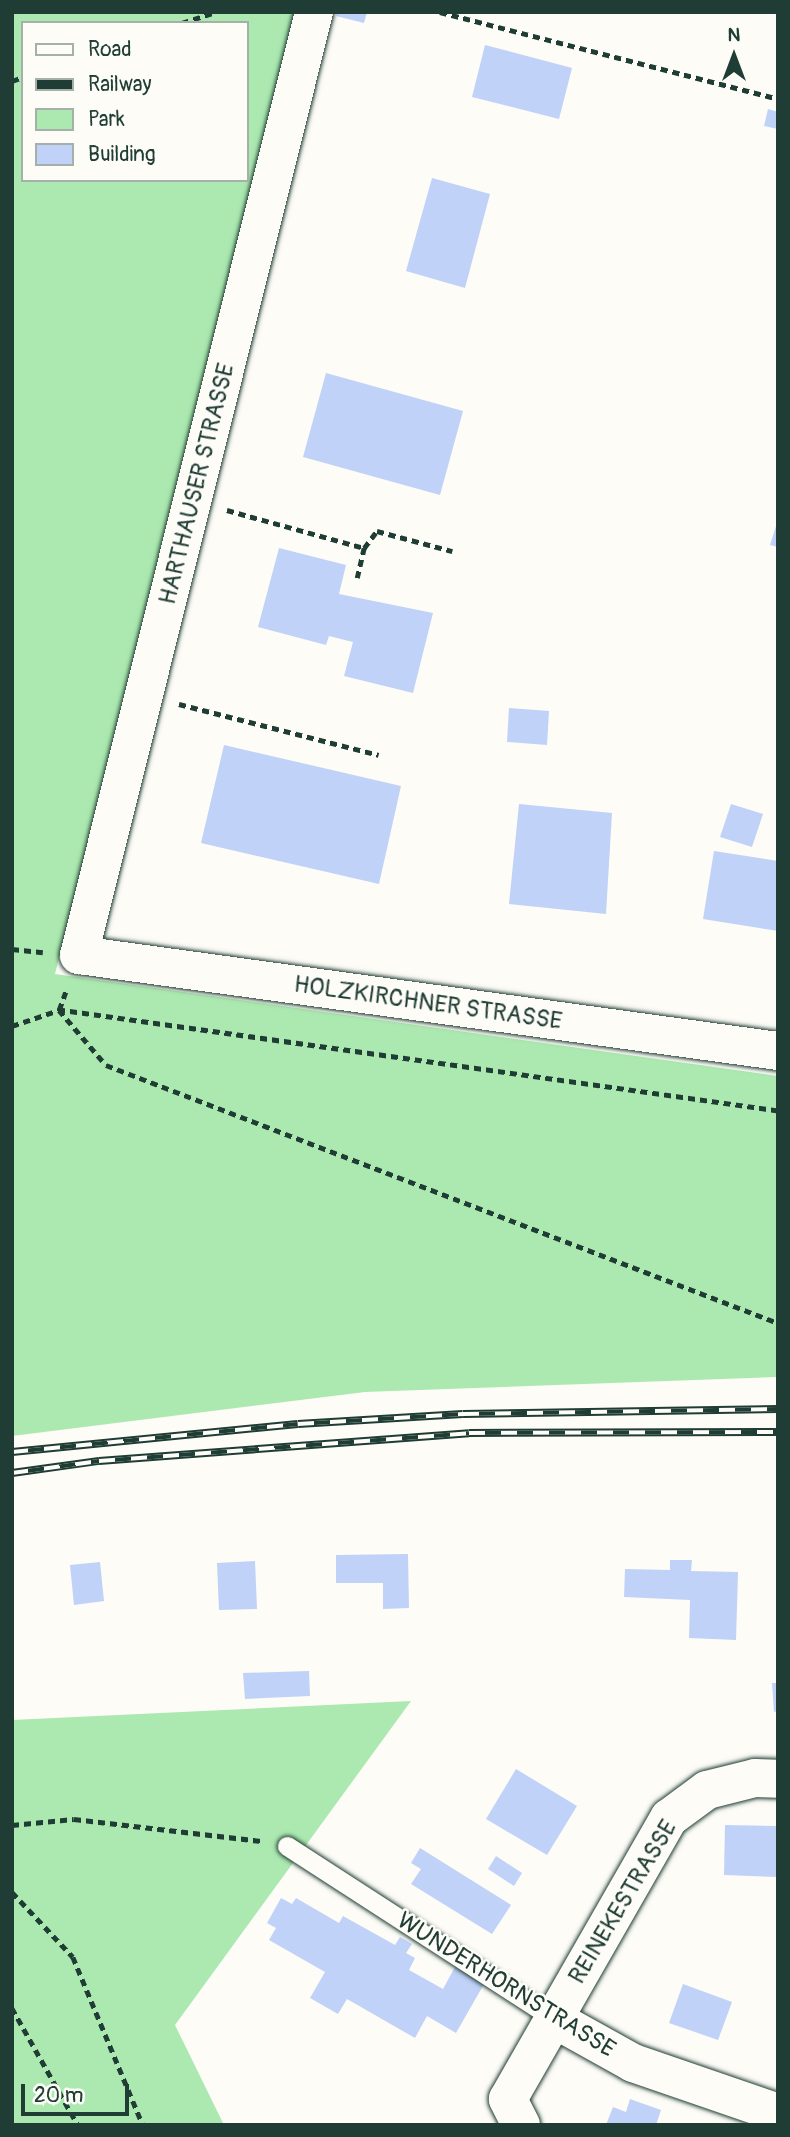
<!DOCTYPE html>
<style>
body{margin:0}
#map{position:relative;width:790px;height:2137px;overflow:hidden;background:#fdfcf7;font-family:Pangolin,sans-serif}
div>[style]{position:absolute}
.green>*{inset:0;background:#ace9b0}
.building>*{inset:0;background:#c0d2f8}
.path>*{height:4.5px;margin-top:-2.25px;transform-origin:0;background:repeating-linear-gradient(90deg,#1f3d34 0 7px,transparent 0 12px)}
.roads{filter:drop-shadow(0 0 2px #1f3d34) drop-shadow(0 0 2px #1f3d34)}
.lane>*{height:19px;margin:-9.5px;padding:0 9.5px;transform-origin:9.5px;border-radius:9.5px;background:#fdfcf7}
.street>*{height:38px;margin:-19px;padding:0 19px;transform-origin:19px;border-radius:19px;background:#fdfcf7}
.rail>*{height:8px;margin-top:-4px;transform-origin:0;background:repeating-linear-gradient(90deg,#fdfcf7 0 16px,#1f3d34 0 32px);box-sizing:border-box;border-block:2px solid #1f3d34}
span{translate:-50% -50%;white-space:nowrap;text-align:center;line-height:1.15;-webkit-text-stroke:5px #fdfcf7;paint-order:stroke}
.street-label{font-size:24px;color:#1f3d34}
.frame{position:absolute;inset:0;border:14px solid #1f3d34;pointer-events:none}
.legend{position:absolute;left:21px;top:21px;width:228px;height:161px;box-sizing:border-box;background:#fdfcf7;border:2px solid #a4b0a9;margin:0;padding:9px 12px;list-style:none;font-size:21px;color:#1f3d34}
.legend li{display:flex;align-items:center;gap:14px;height:35px}
.legend b{width:35px;border:2px solid #a4b0a9}
.north{position:absolute;left:699px;top:21px;width:70px;height:70px;-webkit-text-stroke:5px #fdfcf7;paint-order:stroke;rotate:0deg;font-size:19px;font-weight:700;line-height:28px;text-align:center;color:#1f3d34}
.north::after{content:'';display:block;margin:auto;width:24px;height:32px;background:#1f3d34;clip-path:polygon(50% 0,100% 100%,50% 72%,0 100%)}
.scale{position:absolute;left:21px;top:2084px;width:108px;height:32px;box-sizing:border-box;border:4px solid #1f3d34;border-top:0;padding-left:9px;font-size:21px;line-height:24px;white-space:nowrap;color:#1f3d34;-webkit-text-stroke:5px #fdfcf7;paint-order:stroke}
</style>
<div id="map">
<div class="green">
<div style="clip-path:polygon(evenodd,12px 12px,298px 12px,55px 974px,778px 1076px,778px 1377px,365px 1392px,12px 1436px,12px 12px,23px 23px,247px 23px,247px 180px,23px 180px,23px 23px)"></div>
<div style="clip-path:polygon(411px 1701px,175px 2025px,224px 2125px,12px 2125px,12px 1720px)"></div>
</div>
<div class="building">
<div style="clip-path:polygon(337px 12px,367px 12px,364px 23px,336px 16px)"></div>
<div style="clip-path:polygon(485px 45px,572px 68px,559px 119px,472px 97px)"></div>
<div style="clip-path:polygon(768px 109px,778px 112px,778px 129px,764px 126px)"></div>
<div style="clip-path:polygon(432px 178px,490px 194px,465px 288px,406px 271px)"></div>
<div style="clip-path:polygon(326px 373px,463px 411px,440px 495px,303px 457px)"></div>
<div style="clip-path:polygon(777px 523px,778px 523px,778px 547px,770px 545px)"></div>
<div style="clip-path:polygon(279px 548px,346px 565px,339px 594px,433px 613px,413px 693px,344px 676px,353px 642px,329px 636px,326px 645px,258px 627px)"></div>
<div style="clip-path:polygon(509px 708px,549px 711px,547px 745px,507px 742px)"></div>
<div style="clip-path:polygon(224px 745px,401px 786px,379px 884px,201px 843px)"></div>
<div style="clip-path:polygon(519px 804px,612px 813px,606px 914px,509px 904px)"></div>
<div style="clip-path:polygon(731px 804px,763px 814px,752px 847px,720px 837px)"></div>
<div style="clip-path:polygon(714px 851px,778px 861px,778px 931px,703px 919px)"></div>
<div style="clip-path:polygon(408px 1554px,409px 1608px,383px 1609px,383px 1583px,336px 1583px,336px 1555px)"></div>
<div style="clip-path:polygon(670px 1560px,692px 1560px,691px 1571px,738px 1572px,736px 1640px,689px 1638px,690px 1600px,624px 1597px,625px 1569px,670px 1570px)"></div>
<div style="clip-path:polygon(255px 1561px,257px 1609px,219px 1610px,217px 1563px)"></div>
<div style="clip-path:polygon(100px 1562px,104px 1601px,74px 1605px,70px 1565px)"></div>
<div style="clip-path:polygon(309px 1671px,310px 1696px,245px 1699px,243px 1673px)"></div>
<div style="clip-path:polygon(772px 1683px,778px 1683px,778px 1711px,774px 1712px)"></div>
<div style="clip-path:polygon(516px 1769px,577px 1806px,547px 1855px,486px 1819px)"></div>
<div style="clip-path:polygon(725px 1825px,778px 1826px,778px 1877px,724px 1875px)"></div>
<div style="clip-path:polygon(420px 1848px,511px 1905px,492px 1934px,411px 1884px,421px 1869px,411px 1863px)"></div>
<div style="clip-path:polygon(496px 1856px,522px 1873px,514px 1886px,488px 1869px)"></div>
<div style="clip-path:polygon(281px 1898px,292px 1904px,296px 1898px,339px 1923px,343px 1916px,395px 1945px,400px 1937px,412px 1944px,406px 1953px,415px 1958px,409px 1970px,443px 1989px,455px 1967px,484px 1984px,456px 2033px,427px 2016px,415px 2038px,347px 1999px,338px 2014px,310px 1998px,325px 1972px,269px 1940px,276px 1928px,267px 1923px)"></div>
<div style="clip-path:polygon(683px 1984px,732px 2002px,718px 2040px,669px 2023px)"></div>
<div style="clip-path:polygon(630px 2099px,661px 2110px,656px 2125px,606px 2125px,613px 2107px,626px 2112px)"></div>
</div>
<div class="path">
<div style="left:440px;top:12px;width:349px;rotate:14.4deg"></div>
<div style="left:182px;top:23px;width:36px;rotate:-18deg"></div>
<div style="left:12px;top:81px;width:12px;rotate:-20deg"></div>
<div style="left:227px;top:510px;width:142px;rotate:15.5deg"></div>
<div style="left:364px;top:548px;width:21px;rotate:-53deg"></div>
<div style="left:377px;top:531px;width:78px;rotate:14.9deg"></div>
<div style="left:357px;top:578px;width:31px;rotate:-77deg"></div>
<div style="left:179px;top:704px;width:206px;rotate:14.3deg"></div>
<div style="left:12px;top:949px;width:31px;rotate:6deg"></div>
<div style="left:12px;top:1026px;width:50px;rotate:-18.8deg"></div>
<div style="left:59px;top:1010px;width:23px;rotate:-70deg"></div>
<div style="left:778px;top:1111px;width:726px;rotate:-172deg"></div>
<div style="left:59px;top:1010px;width:72px;rotate:49.5deg"></div>
<div style="left:106px;top:1065px;width:720px;rotate:21deg"></div>
<div style="left:12px;top:1825px;width:62px;rotate:-5.5deg"></div>
<div style="left:74px;top:1819px;width:189px;rotate:6.7deg"></div>
<div style="left:12px;top:1892px;width:89px;rotate:46.8deg"></div>
<div style="left:73px;top:1957px;width:182px;rotate:67.4deg"></div>
<div style="left:12px;top:2008px;width:134px;rotate:60.6deg"></div>
</div>
<div class="roads">
<div class="lane">
<div style="left:287px;top:1846px;width:318px;rotate:32.9deg"></div>
</div>
<div class="street">
<div style="left:314px;top:12px;width:972px;rotate:103.99deg"></div>
<div style="left:79px;top:955px;width:706px;rotate:7.82deg"></div>
<div style="left:554px;top:2019px;width:90px;rotate:29.1deg"></div>
<div style="left:633px;top:2063px;width:153px;rotate:19deg"></div>
<div style="left:521px;top:2125px;width:29px;rotate:-117deg"></div>
<div style="left:508px;top:2099px;width:324px;rotate:-60.2deg"></div>
<div style="left:669px;top:1818px;width:47px;rotate:-36.4deg"></div>
<div style="left:707px;top:1790px;width:49px;rotate:-14deg"></div>
<div style="left:755px;top:1778px;width:23px;rotate:2deg"></div>
</div>
</div>
<div class="rail">
<div style="left:12px;top:1452px;width:287px;rotate:-5.6deg"></div>
<div style="left:298px;top:1424px;width:165px;rotate:-3.5deg"></div>
<div style="left:463px;top:1414px;width:315px;rotate:-0.9deg"></div>
<div style="left:12px;top:1473px;width:88px;rotate:-7.9deg"></div>
<div style="left:99px;top:1461px;width:371px;rotate:-4.3deg"></div>
<div style="left:469px;top:1433px;width:309px;rotate:-0.2deg"></div>
</div>
<div class="street-label">
<span style="left:197px;top:484px;rotate:-76deg">HARTHAUSER STRASSE</span>
<span style="left:428px;top:1003px;rotate:8deg">HOLZKIRCHNER STRASSE</span>
<span style="left:623px;top:1902px;rotate:-59deg">REINEKESTRASSE</span>
<span style="left:506px;top:1985px;rotate:32deg">WUNDERHORNSTRASSE</span>
</div>
<div class="frame"></div>
<ul class="legend">
<li><b style="height:9px;background:#fdfcf7"></b>Road</li>
<li><b style="height:9px;background:#1f3d34"></b>Railway</li>
<li><b style="height:19px;background:#ace9b0"></b>Park</li>
<li><b style="height:19px;background:#c0d2f8"></b>Building</li>
</ul>
<div class="north">N</div>
<div class="scale">20 m</div>
</div>
